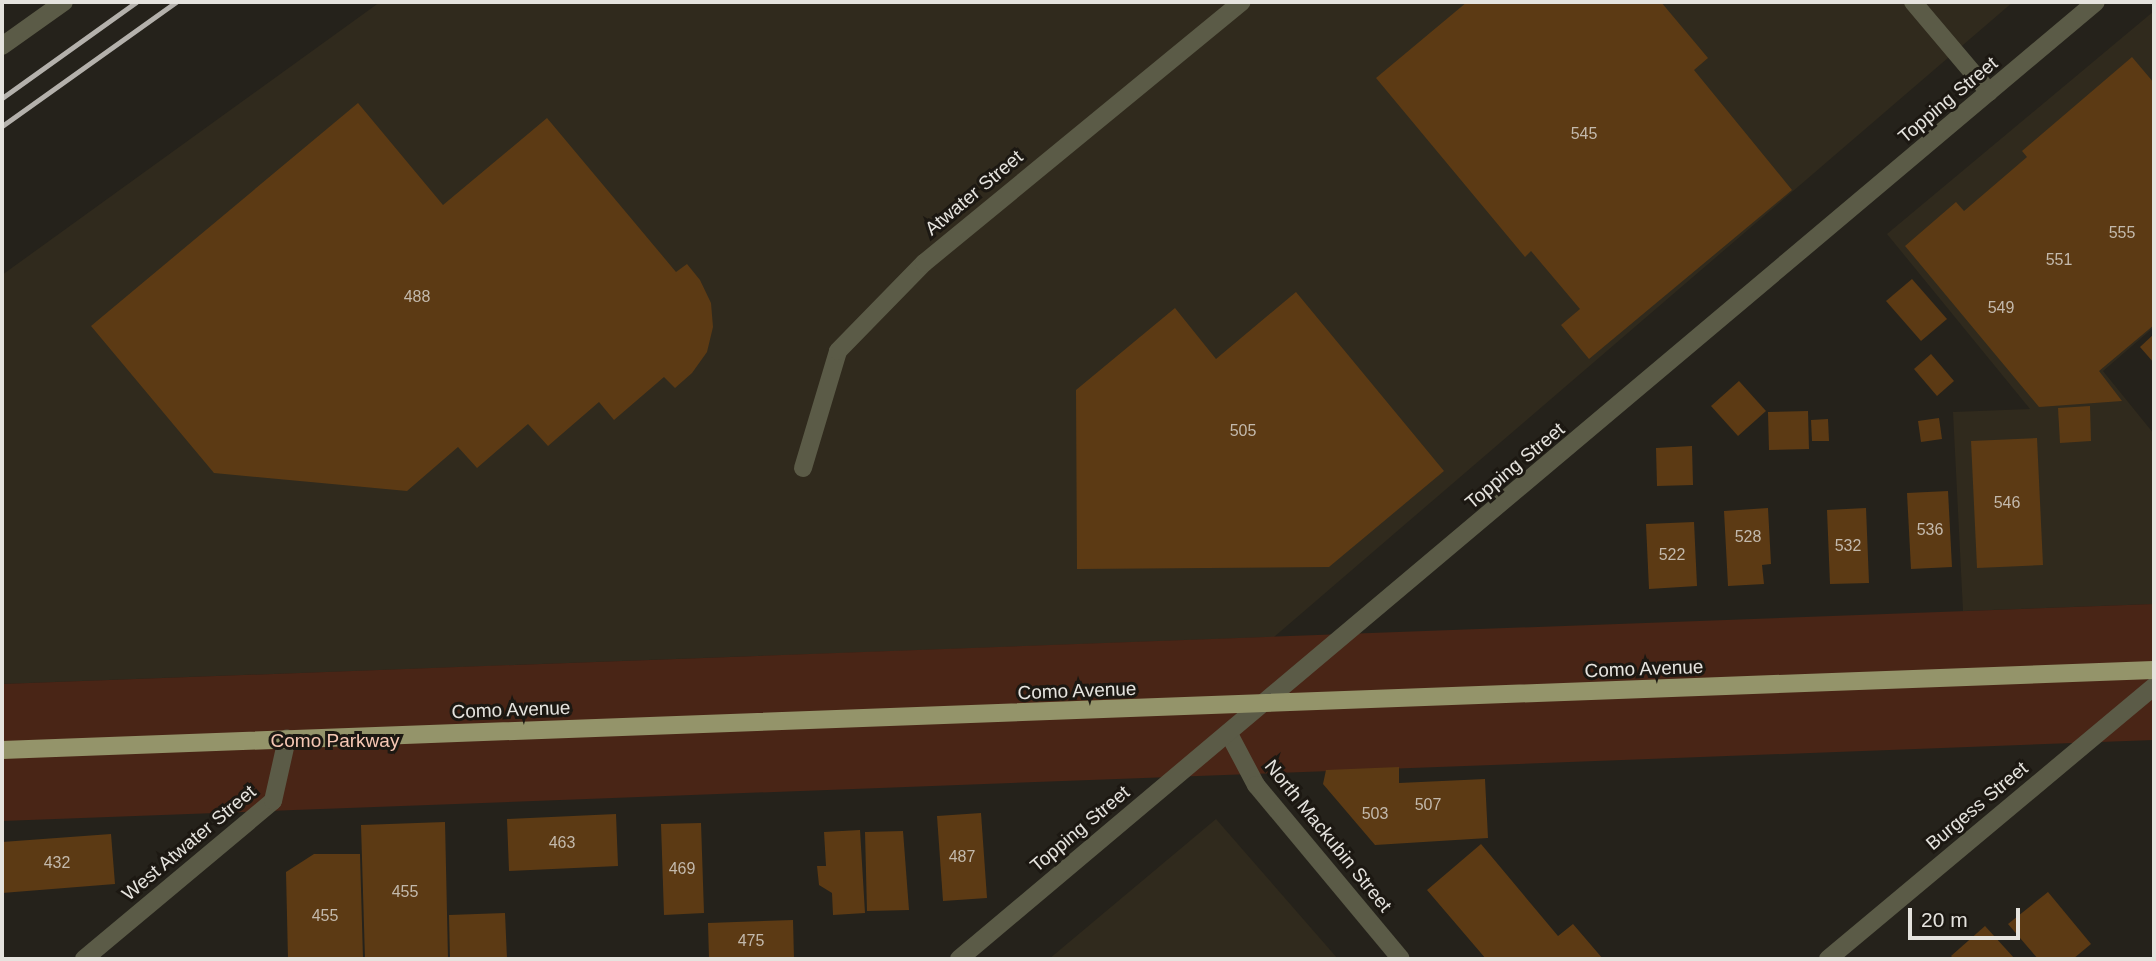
<!DOCTYPE html>
<style>
body{margin:0}
#map{position:relative;width:2156px;height:961px;overflow:hidden;background:#25221b;font-family:Arial,sans-serif}
div>[style]{position:absolute}
.built>*{inset:0;background:#302a1d}
.green>*{inset:0;background:#492516}
.building>*{inset:0;background:#5c3a14}
.minor>*{height:18px;margin:-9px;padding:0 9px;transform-origin:9px;border-radius:9px;background:#5b5b47}
.major>*{height:18px;margin:-9px;padding:0 9px;transform-origin:9px;border-radius:9px;background:#94946a}
.rail>*{height:5px;margin:-2.5px;padding:0 2.5px;transform-origin:2.5px;border-radius:2.5px;background:#b4b1ac}
span{translate:-50% -50%;white-space:nowrap;text-align:center;line-height:1.15;-webkit-text-stroke:6px #1c1812;paint-order:stroke}
.number-label{font-size:16px;color:#c3b9ac}
.number-label span{-webkit-text-stroke-width:0}
.street-label{font-size:19px;color:#e5e3de}
.park-label{font-size:19px;color:#f6c7b4}
.frame{position:absolute;inset:0;border:4px solid #e5e3de;pointer-events:none}
.scale{position:absolute;left:1908px;top:908px;width:112px;height:32px;box-sizing:border-box;border:4px solid #e5e3de;border-top:0;padding-left:9px;font-size:21px;line-height:24px;white-space:nowrap;color:#e5e3de;-webkit-text-stroke:5px #1c1812;paint-order:stroke}
</style>
<div id="map">
<div class="built">
<div style="clip-path:polygon(380px 2px,2013px 2px,1274px 637px,2px 684px,2px 275px)"></div>
<div style="clip-path:polygon(2154px 11px,2154px 327px,2103px 371px,2154px 434px,2154px 604px,1963px 611px,1953px 412px,2030px 409px,1887px 234px)"></div>
<div style="clip-path:polygon(1216px 819px,1338px 959px,1049px 959px)"></div>
</div>
<div class="green">
<div style="clip-path:polygon(2154px 604px,2154px 740px,2px 821px,2px 684px)"></div>
</div>
<div class="building">
<div style="clip-path:polygon(1467px 2px,1661px 2px,1708px 58px,1694px 70px,1792px 190px,1589px 359px,1561px 325px,1580px 309px,1531px 251px,1525px 257px,1376px 78px)"></div>
<div style="clip-path:polygon(2132px 57px,2154px 83px,2154px 325px,2099px 371px,2122px 401px,2039px 407px,1905px 246px,1956px 202px,1964px 211px,2027px 157px,2022px 151px)"></div>
<div style="clip-path:polygon(358px 103px,443px 205px,547px 118px,676px 272px,687px 264px,700px 280px,711px 303px,713px 327px,707px 352px,692px 373px,675px 388px,664px 377px,614px 420px,599px 402px,548px 446px,528px 424px,477px 468px,458px 447px,407px 491px,214px 473px,91px 326px)"></div>
<div style="clip-path:polygon(1912px 279px,1947px 319px,1921px 341px,1886px 301px)"></div>
<div style="clip-path:polygon(1296px 292px,1444px 471px,1329px 567px,1077px 569px,1076px 390px,1175px 308px,1216px 359px)"></div>
<div style="clip-path:polygon(2154px 334px,2154px 363px,2140px 347px)"></div>
<div style="clip-path:polygon(1931px 354px,1954px 381px,1937px 396px,1914px 369px)"></div>
<div style="clip-path:polygon(1739px 381px,1766px 411px,1738px 436px,1711px 406px)"></div>
<div style="clip-path:polygon(2090px 406px,2091px 441px,2060px 443px,2058px 408px)"></div>
<div style="clip-path:polygon(1808px 411px,1809px 449px,1769px 450px,1768px 412px)"></div>
<div style="clip-path:polygon(1939px 418px,1942px 439px,1921px 442px,1918px 421px)"></div>
<div style="clip-path:polygon(1828px 419px,1829px 441px,1812px 441px,1811px 420px)"></div>
<div style="clip-path:polygon(2037px 438px,2043px 565px,1977px 568px,1971px 441px)"></div>
<div style="clip-path:polygon(1692px 446px,1693px 485px,1657px 486px,1656px 448px)"></div>
<div style="clip-path:polygon(1948px 491px,1952px 567px,1911px 569px,1907px 493px)"></div>
<div style="clip-path:polygon(1768px 508px,1771px 564px,1762px 565px,1764px 584px,1728px 586px,1724px 511px)"></div>
<div style="clip-path:polygon(1866px 508px,1869px 583px,1830px 584px,1827px 510px)"></div>
<div style="clip-path:polygon(1694px 522px,1697px 586px,1649px 589px,1646px 524px)"></div>
<div style="clip-path:polygon(1399px 767px,1399px 783px,1485px 779px,1488px 838px,1375px 845px,1323px 784px,1326px 770px)"></div>
<div style="clip-path:polygon(981px 813px,987px 898px,943px 901px,937px 816px)"></div>
<div style="clip-path:polygon(616px 814px,618px 866px,509px 871px,507px 819px)"></div>
<div style="clip-path:polygon(445px 822px,448px 959px,365px 959px,361px 825px)"></div>
<div style="clip-path:polygon(701px 823px,704px 913px,664px 915px,661px 824px)"></div>
<div style="clip-path:polygon(860px 830px,865px 913px,833px 915px,832px 893px,819px 885px,817px 866px,826px 866px,824px 832px)"></div>
<div style="clip-path:polygon(903px 831px,909px 910px,867px 911px,865px 832px)"></div>
<div style="clip-path:polygon(111px 834px,115px 884px,2px 893px,2px 842px)"></div>
<div style="clip-path:polygon(1481px 844px,1558px 936px,1573px 924px,1603px 959px,1486px 959px,1427px 890px)"></div>
<div style="clip-path:polygon(314px 854px,360px 854px,363px 959px,288px 959px,286px 872px)"></div>
<div style="clip-path:polygon(2048px 892px,2091px 944px,2073px 959px,2038px 959px,2008px 924px)"></div>
<div style="clip-path:polygon(505px 913px,507px 959px,450px 959px,449px 915px)"></div>
<div style="clip-path:polygon(793px 920px,794px 959px,709px 959px,708px 923px)"></div>
<div style="clip-path:polygon(1985px 926px,2015px 959px,1954px 959px,1951px 956px)"></div>
</div>
<div class="minor">
<div style="left:1913px;top:2px;width:118px;rotate:49.8deg"></div>
<div style="left:2px;top:46px;width:76px;rotate:-35.4deg"></div>
<div style="left:803px;top:468px;width:122px;rotate:-73.3deg"></div>
<div style="left:838px;top:351px;width:123px;rotate:-45.7deg"></div>
<div style="left:924px;top:263px;width:411px;rotate:-39.4deg"></div>
<div style="left:1229px;top:734px;width:58px;rotate:62.1deg"></div>
<div style="left:1256px;top:785px;width:226px;rotate:50.2deg"></div>
<div style="left:84px;top:959px;width:246px;rotate:-39.9deg"></div>
<div style="left:273px;top:801px;width:64px;rotate:-77.3deg"></div>
<div style="left:959px;top:959px;width:1486px;rotate:-40.09deg"></div>
<div style="left:1828px;top:959px;width:425px;rotate:-39.9deg"></div>
</div>
<div class="major">
<div style="left:2px;top:750px;width:2153px;rotate:-2.13deg"></div>
</div>
<div class="rail">
<div style="left:2px;top:98px;width:165px;rotate:-35.6deg"></div>
<div style="left:2px;top:126px;width:214px;rotate:-35.5deg"></div>
</div>
<div class="number-label">
<span style="left:1584px;top:134px">545</span>
<span style="left:2122px;top:233px">555</span>
<span style="left:2059px;top:260px">551</span>
<span style="left:417px;top:297px">488</span>
<span style="left:2001px;top:308px">549</span>
<span style="left:1243px;top:431px">505</span>
<span style="left:2007px;top:503px">546</span>
<span style="left:1930px;top:530px">536</span>
<span style="left:1748px;top:537px">528</span>
<span style="left:1848px;top:546px">532</span>
<span style="left:1672px;top:555px">522</span>
<span style="left:1428px;top:805px">507</span>
<span style="left:1375px;top:814px">503</span>
<span style="left:562px;top:843px">463</span>
<span style="left:962px;top:857px">487</span>
<span style="left:57px;top:863px">432</span>
<span style="left:682px;top:869px">469</span>
<span style="left:405px;top:892px">455</span>
<span style="left:325px;top:916px">455</span>
<span style="left:751px;top:941px">475</span>
</div>
<div class="street-label">
<span style="left:1948px;top:100px;rotate:-40deg">Topping Street</span>
<span style="left:974px;top:193px;rotate:-40deg">Atwater Street</span>
<span style="left:1515px;top:466px;rotate:-40deg">Topping Street</span>
<span style="left:1644px;top:669px;rotate:-2deg">Como Avenue</span>
<span style="left:1077px;top:691px;rotate:-2deg">Como Avenue</span>
<span style="left:511px;top:710px;rotate:-2deg">Como Avenue</span>
<span style="left:1977px;top:806px;rotate:-40deg">Burgess Street</span>
<span style="left:1080px;top:829px;rotate:-40deg">Topping Street</span>
<span style="left:1328px;top:836px;rotate:51deg">North Mackubin Street</span>
<span style="left:189px;top:843px;rotate:-40deg">West Atwater Street</span>
</div>
<div class="park-label">
<span style="left:335px;top:741px">Como Parkway</span>
</div>
<div class="frame"></div>
<div class="scale">20 m</div>
</div>
